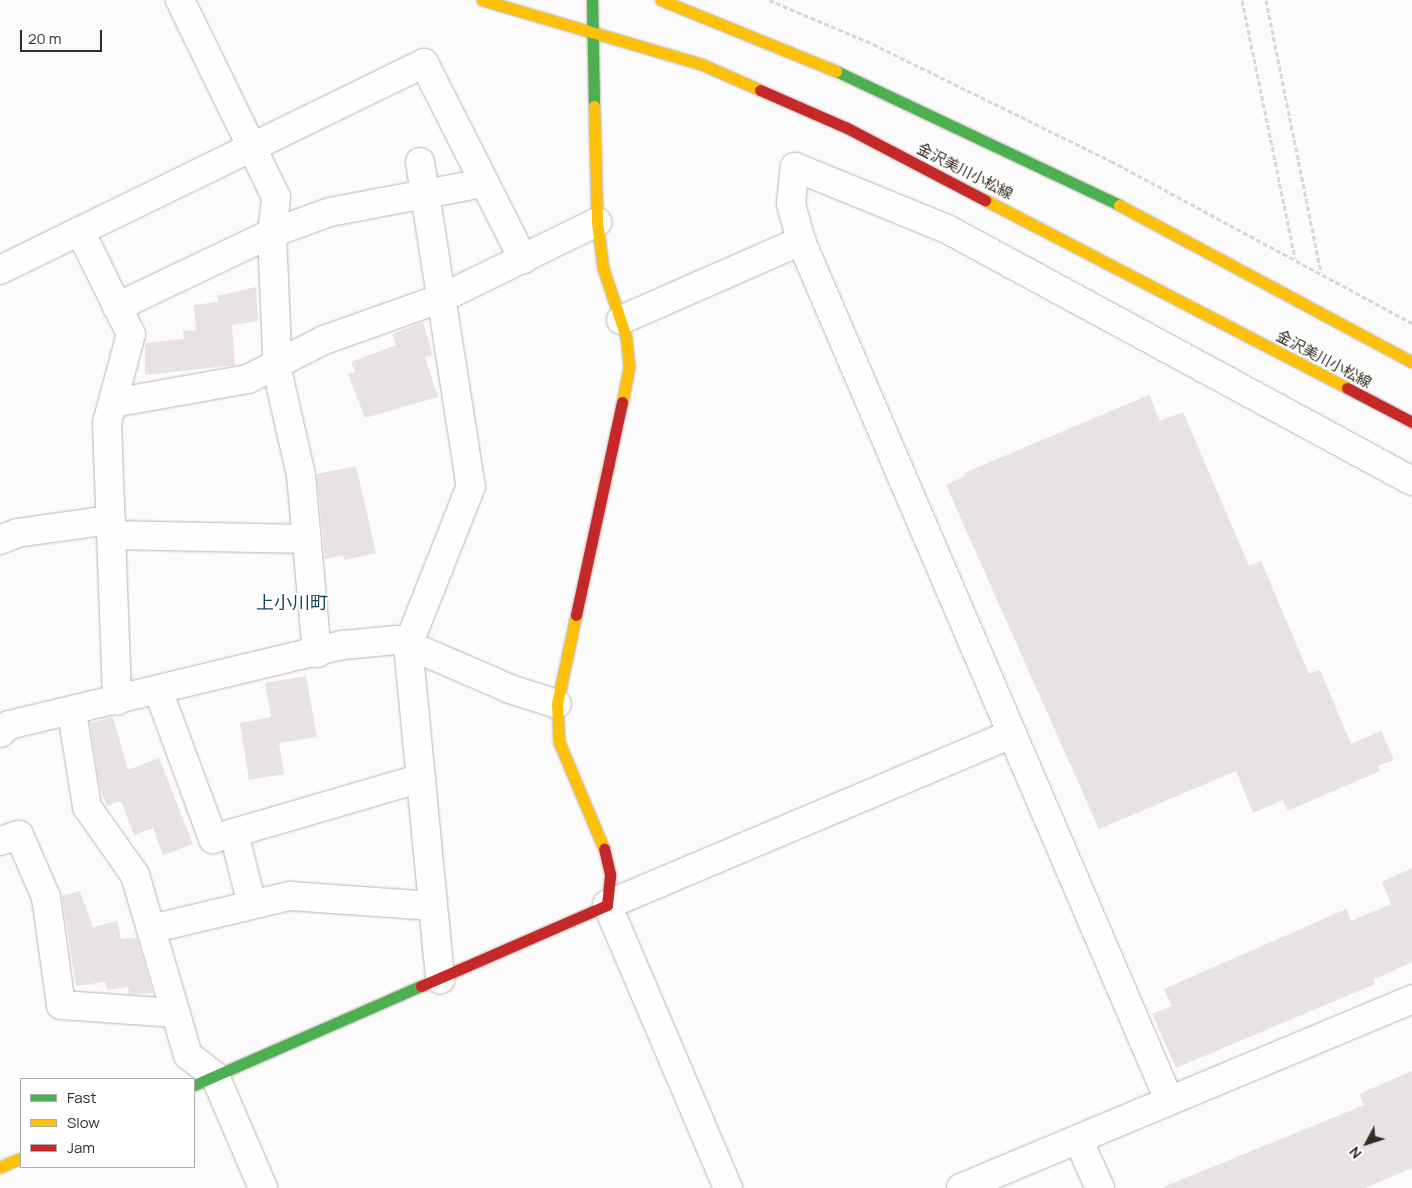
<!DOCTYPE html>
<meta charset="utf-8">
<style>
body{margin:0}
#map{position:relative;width:1412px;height:1188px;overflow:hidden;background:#fbfbfb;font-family:Manrope,"Noto Sans JP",sans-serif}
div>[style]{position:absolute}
.building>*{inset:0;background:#e8e2e5}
.path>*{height:3px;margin-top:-1.5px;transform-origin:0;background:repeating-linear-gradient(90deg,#d8d7d6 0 5px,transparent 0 7.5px)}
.roads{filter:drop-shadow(0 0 1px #bab5b1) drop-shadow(0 0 1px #bab5b1)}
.street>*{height:28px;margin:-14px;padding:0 14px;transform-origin:14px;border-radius:14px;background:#fefefe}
.fast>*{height:11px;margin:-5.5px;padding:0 5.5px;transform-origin:5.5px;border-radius:5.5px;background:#4caf50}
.slow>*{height:11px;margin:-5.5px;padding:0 5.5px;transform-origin:5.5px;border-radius:5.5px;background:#ffc107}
.jam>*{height:11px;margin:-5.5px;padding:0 5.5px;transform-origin:5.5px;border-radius:5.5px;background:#c62828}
span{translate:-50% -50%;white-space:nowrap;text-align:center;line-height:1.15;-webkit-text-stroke:4px #fff;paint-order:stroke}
.street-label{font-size:15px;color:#352b22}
.quarter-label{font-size:18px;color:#0f4755}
.legend{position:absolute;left:20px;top:1078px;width:175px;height:90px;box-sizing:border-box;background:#fff;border:1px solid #aeaaa7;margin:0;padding:6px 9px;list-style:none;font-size:15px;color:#352b22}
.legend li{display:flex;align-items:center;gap:10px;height:25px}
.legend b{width:25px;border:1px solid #aeaaa7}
.north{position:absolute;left:1342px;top:1118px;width:50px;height:50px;-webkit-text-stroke:4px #fff;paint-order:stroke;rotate:230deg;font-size:14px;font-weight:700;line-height:20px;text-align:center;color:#352b22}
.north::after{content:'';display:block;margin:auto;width:18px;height:22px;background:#352b22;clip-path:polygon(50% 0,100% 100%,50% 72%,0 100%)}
.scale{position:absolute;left:20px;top:30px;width:82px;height:22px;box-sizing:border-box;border:2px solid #352b22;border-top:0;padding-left:6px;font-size:15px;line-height:18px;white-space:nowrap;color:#352b22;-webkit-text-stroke:4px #fff;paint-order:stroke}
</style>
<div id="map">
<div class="building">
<div style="clip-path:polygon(256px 287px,258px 321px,232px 325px,235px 365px,145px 375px,145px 343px,184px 339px,183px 331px,196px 330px,194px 305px,218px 302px,217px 296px)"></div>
<div style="clip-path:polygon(423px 322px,433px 355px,425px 357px,438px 397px,365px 418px,348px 374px,355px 372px,351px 362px,396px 345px,392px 334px)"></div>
<div style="clip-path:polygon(1149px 395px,1160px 421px,1183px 412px,1249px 566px,1261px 561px,1309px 674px,1320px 670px,1351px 744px,1381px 731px,1394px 760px,1378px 766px,1380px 771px,1287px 811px,1283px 800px,1253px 813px,1236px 771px,1099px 829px,946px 485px,965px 476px,964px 473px)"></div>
<div style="clip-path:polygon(356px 466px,376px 553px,344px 560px,343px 555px,325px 559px,317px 474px)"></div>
<div style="clip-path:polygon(306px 676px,317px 737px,279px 743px,284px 774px,249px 780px,240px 723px,271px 717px,265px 683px)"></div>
<div style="clip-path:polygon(113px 717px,128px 770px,159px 758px,193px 844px,163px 855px,153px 828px,134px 835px,121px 801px,107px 806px,100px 788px,90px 723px)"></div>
<div style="clip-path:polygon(1412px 868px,1412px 962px,1373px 980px,1375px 984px,1176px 1068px,1152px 1014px,1172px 1006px,1164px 989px,1346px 909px,1351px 921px,1391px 904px,1382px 882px)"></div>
<div style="clip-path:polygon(80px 891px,93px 927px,117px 921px,121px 939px,137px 938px,153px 993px,129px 994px,128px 987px,107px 990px,105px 982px,76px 986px,62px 896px)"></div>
<div style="clip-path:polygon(1412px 1071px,1412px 1168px,1365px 1188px,1161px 1188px,1364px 1105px,1359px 1094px)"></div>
</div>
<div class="path">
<div style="left:769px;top:0;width:113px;rotate:22.9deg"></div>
<div style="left:873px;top:44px;width:265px;rotate:26.2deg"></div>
<div style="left:1111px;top:161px;width:342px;rotate:28.3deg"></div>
<div style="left:1242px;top:0;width:264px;rotate:78.4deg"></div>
<div style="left:1266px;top:0;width:278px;rotate:78.6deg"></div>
</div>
<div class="roads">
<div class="street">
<div style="left:180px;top:0;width:219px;rotate:64deg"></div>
<div style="left:276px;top:197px;width:36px;rotate:96deg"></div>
<div style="left:272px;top:233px;width:141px;rotate:87.6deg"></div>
<div style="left:278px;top:374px;width:104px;rotate:77.2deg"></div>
<div style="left:301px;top:475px;width:179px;rotate:84.9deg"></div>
<div style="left:420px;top:162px;width:328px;rotate:81.1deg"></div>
<div style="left:471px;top:486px;width:171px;rotate:111.6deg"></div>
<div style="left:408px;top:645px;width:336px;rotate:84.5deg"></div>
<div style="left:80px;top:231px;width:115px;rotate:63.7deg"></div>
<div style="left:131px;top:334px;width:92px;rotate:105.1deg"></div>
<div style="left:107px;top:423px;width:278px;rotate:87.9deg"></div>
<div style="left:801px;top:241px;width:39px;rotate:-105deg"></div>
<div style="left:791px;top:203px;width:36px;rotate:-84deg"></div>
<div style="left:795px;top:167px;width:164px;rotate:22.2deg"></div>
<div style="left:947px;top:229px;width:529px;rotate:28.45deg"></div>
<div style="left:0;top:270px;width:472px;rotate:-26deg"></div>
<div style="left:424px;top:63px;width:220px;rotate:63.2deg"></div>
<div style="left:117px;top:307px;width:172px;rotate:-25.5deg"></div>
<div style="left:272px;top:233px;width:62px;rotate:-19.9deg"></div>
<div style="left:330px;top:212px;width:157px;rotate:-10.7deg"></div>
<div style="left:621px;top:320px;width:197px;rotate:-23.7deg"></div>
<div style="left:801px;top:241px;width:935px;rotate:66.81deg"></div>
<div style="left:113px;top:403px;width:137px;rotate:-10.1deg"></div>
<div style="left:248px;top:379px;width:85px;rotate:-27.2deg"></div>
<div style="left:324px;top:340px;width:125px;rotate:-19.6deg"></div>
<div style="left:442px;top:298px;width:173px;rotate:-26.1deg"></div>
<div style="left:111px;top:535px;width:196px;rotate:1.2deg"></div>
<div style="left:0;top:540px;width:18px;rotate:-22deg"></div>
<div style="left:17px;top:533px;width:95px;rotate:-7.9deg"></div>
<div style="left:158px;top:690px;width:159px;rotate:69.7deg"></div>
<div style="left:213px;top:839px;width:217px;rotate:-16.3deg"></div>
<div style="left:72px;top:712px;width:96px;rotate:81deg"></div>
<div style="left:87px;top:807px;width:83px;rotate:54.8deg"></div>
<div style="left:135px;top:875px;width:188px;rotate:73.6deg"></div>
<div style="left:188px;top:1055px;width:34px;rotate:38deg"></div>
<div style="left:215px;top:1076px;width:122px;rotate:66.8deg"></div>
<div style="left:0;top:733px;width:12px;rotate:-42deg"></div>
<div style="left:9px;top:725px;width:343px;rotate:-13.5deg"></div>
<div style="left:343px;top:645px;width:54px;rotate:-5.3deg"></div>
<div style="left:397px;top:640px;width:123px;rotate:23.4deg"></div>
<div style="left:510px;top:689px;width:49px;rotate:17.7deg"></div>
<div style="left:234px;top:833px;width:74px;rotate:76deg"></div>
<div style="left:0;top:841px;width:20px;rotate:-18deg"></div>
<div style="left:19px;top:835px;width:68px;rotate:66.5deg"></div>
<div style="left:46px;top:897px;width:109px;rotate:82.1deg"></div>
<div style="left:61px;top:1005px;width:115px;rotate:4deg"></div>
<div style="left:151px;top:929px;width:143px;rotate:-13.4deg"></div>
<div style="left:290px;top:896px;width:143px;rotate:4deg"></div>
<div style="left:1078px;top:1139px;width:54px;rotate:65.8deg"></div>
<div style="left:728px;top:1188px;width:308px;rotate:-113.1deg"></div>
<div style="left:607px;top:905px;width:437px;rotate:-22.9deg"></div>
<div style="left:961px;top:1188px;width:489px;rotate:-22.7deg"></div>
</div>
<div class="fast">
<div style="left:592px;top:0;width:106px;rotate:88.9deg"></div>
<div style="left:836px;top:71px;width:313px;rotate:25.3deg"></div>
<div style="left:194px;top:1085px;width:248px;rotate:-23.6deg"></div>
</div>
<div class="slow">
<div style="left:482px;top:0;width:228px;rotate:16.3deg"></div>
<div style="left:701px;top:64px;width:64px;rotate:23.8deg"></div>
<div style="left:661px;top:0;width:189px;rotate:22.1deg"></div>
<div style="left:594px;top:106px;width:116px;rotate:88.5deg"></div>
<div style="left:597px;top:222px;width:46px;rotate:82.6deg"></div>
<div style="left:603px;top:268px;width:73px;rotate:71.6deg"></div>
<div style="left:626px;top:337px;width:30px;rotate:84deg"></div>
<div style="left:629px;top:367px;width:36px;rotate:101deg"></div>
<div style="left:985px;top:200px;width:408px;rotate:27.4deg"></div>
<div style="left:1119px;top:205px;width:332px;rotate:28.2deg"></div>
<div style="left:576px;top:615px;width:91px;rotate:102.1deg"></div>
<div style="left:557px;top:704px;width:38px;rotate:87deg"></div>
<div style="left:559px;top:742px;width:116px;rotate:67.2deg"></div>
<div style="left:0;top:1167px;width:23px;rotate:-23deg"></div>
</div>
<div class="jam">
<div style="left:760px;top:90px;width:95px;rotate:23.6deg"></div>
<div style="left:847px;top:128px;width:156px;rotate:27.6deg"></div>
<div style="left:1347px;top:388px;width:73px;rotate:27.6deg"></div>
<div style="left:576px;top:615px;width:218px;rotate:-77.8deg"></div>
<div style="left:421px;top:986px;width:203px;rotate:-23.5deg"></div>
<div style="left:607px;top:905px;width:31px;rotate:-84deg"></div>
<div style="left:610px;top:874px;width:26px;rotate:-103deg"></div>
</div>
</div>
<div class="street-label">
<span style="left:965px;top:171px;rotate:27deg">金沢美川小松線</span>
<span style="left:1324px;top:359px;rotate:28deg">金沢美川小松線</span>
</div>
<div class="quarter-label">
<span style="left:292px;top:602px">上小川町</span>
</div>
<ul class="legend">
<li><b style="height:6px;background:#4caf50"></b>Fast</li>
<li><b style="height:6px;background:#ffc107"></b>Slow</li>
<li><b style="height:6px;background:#c62828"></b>Jam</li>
</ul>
<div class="north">N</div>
<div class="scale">20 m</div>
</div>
